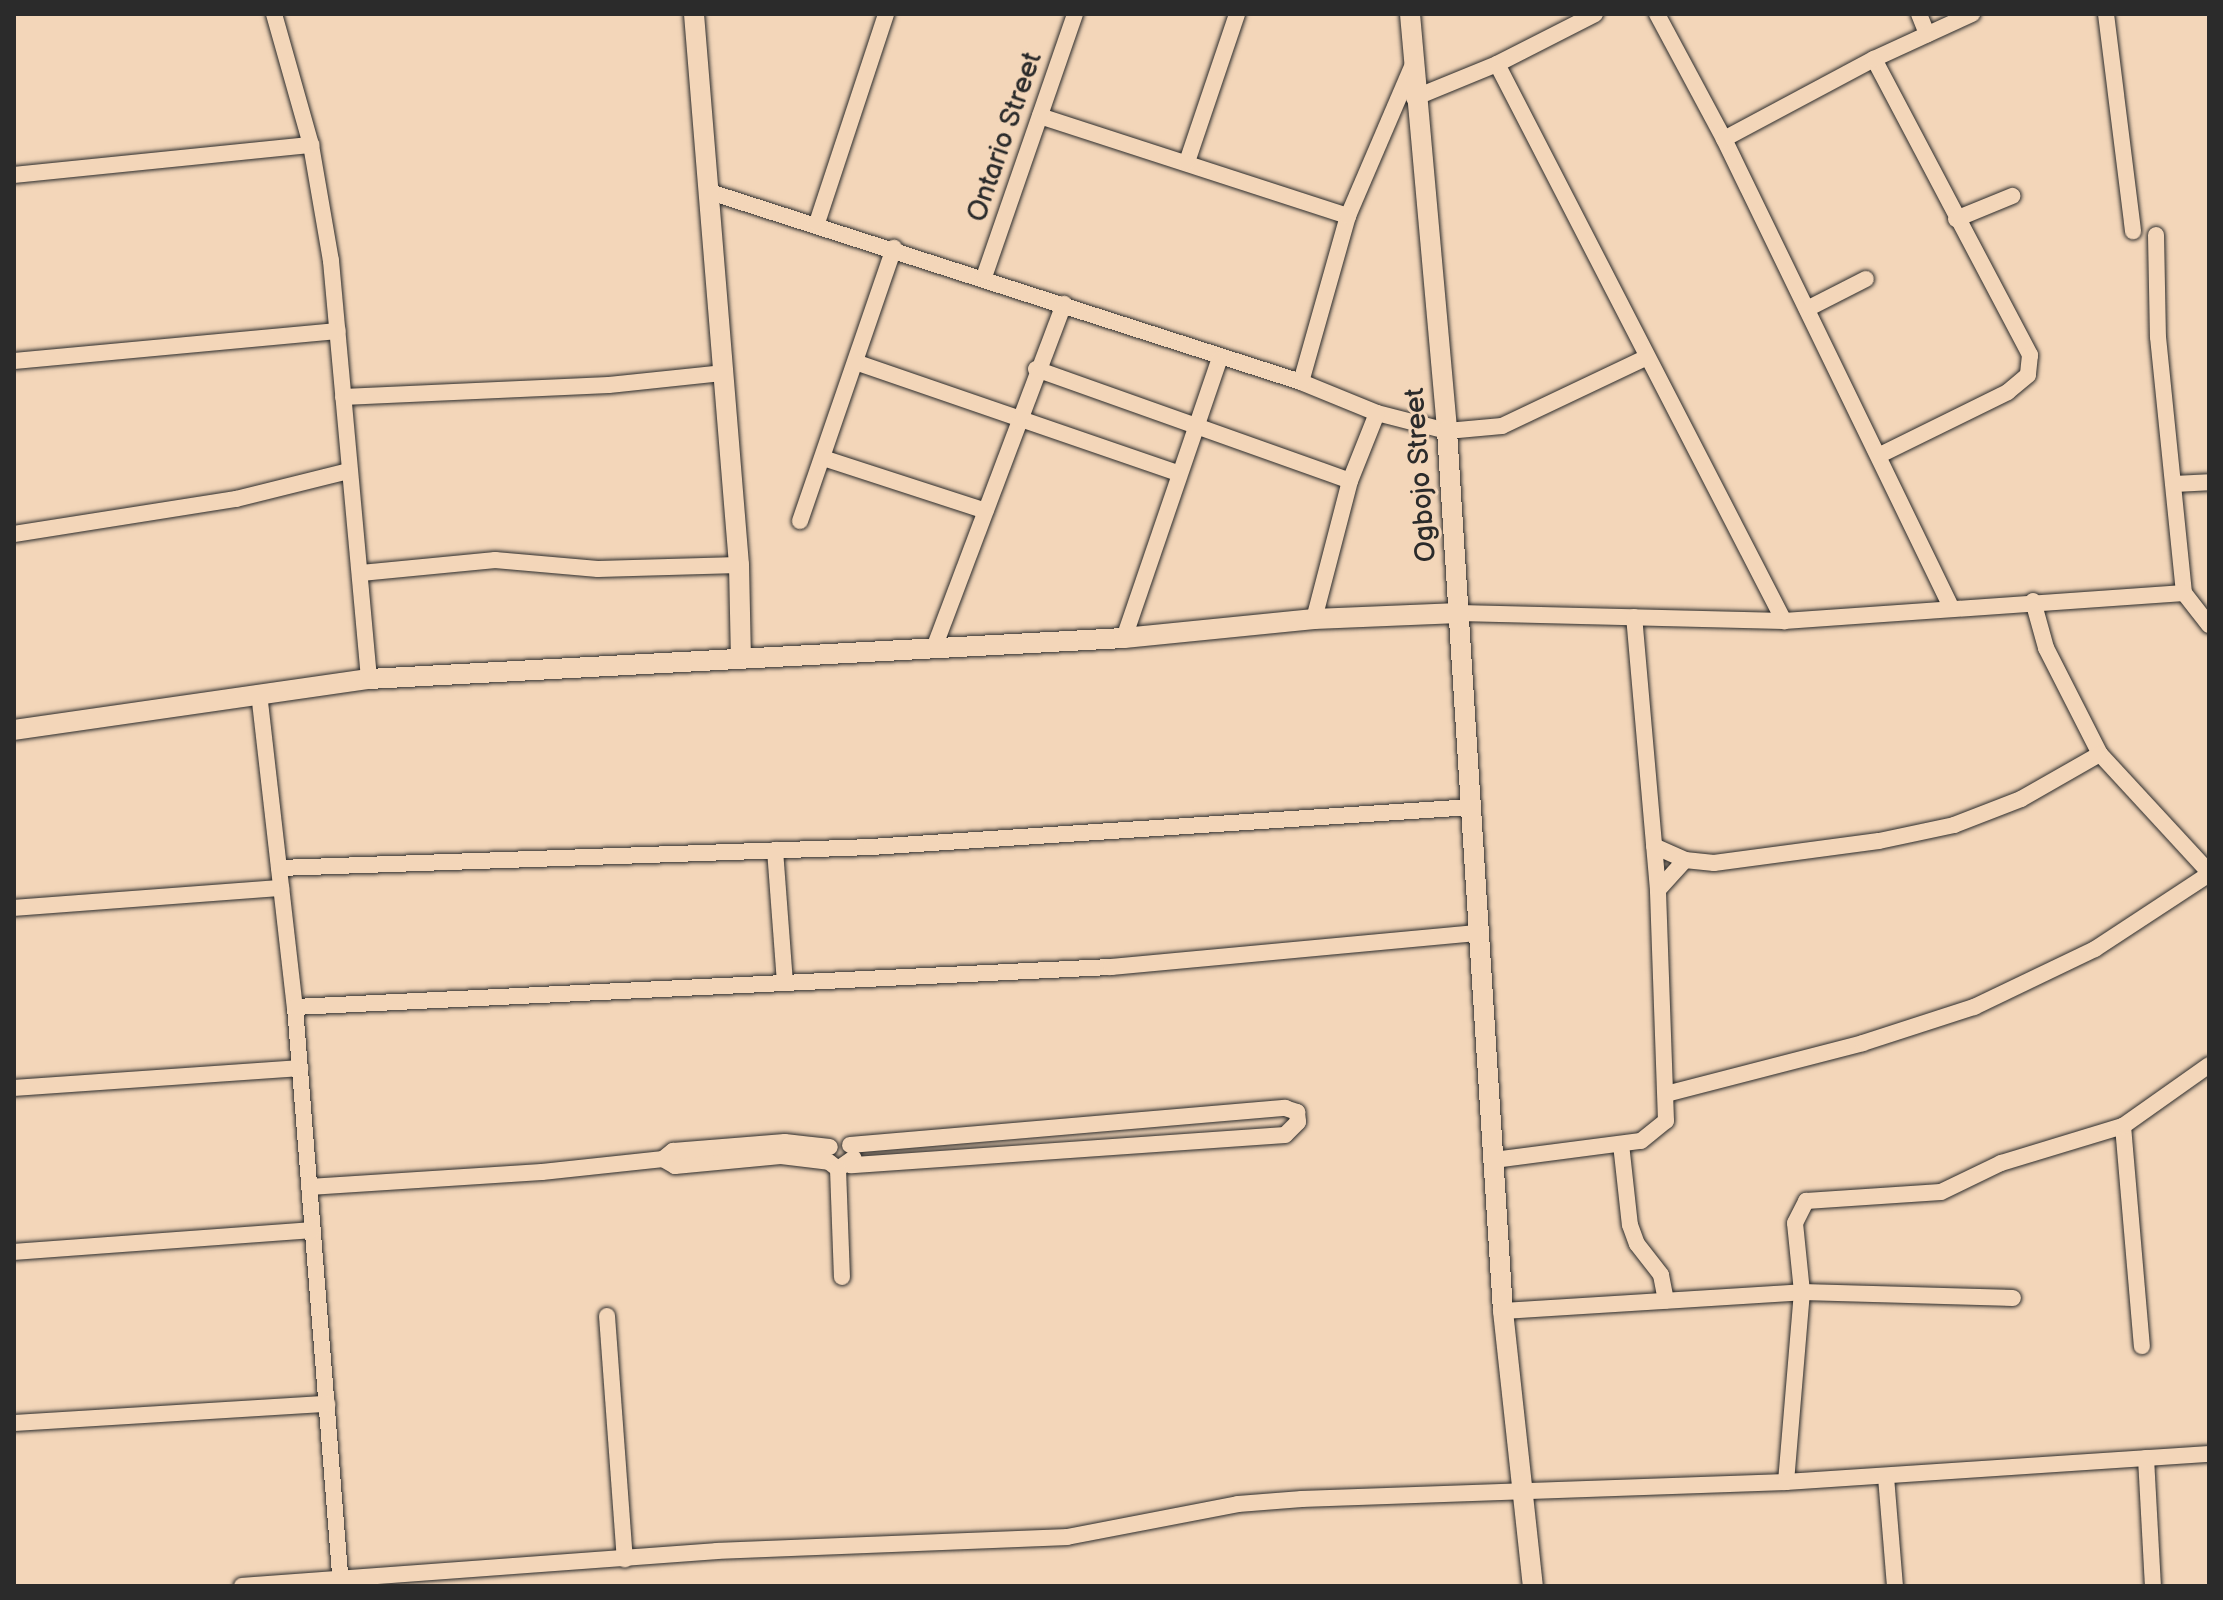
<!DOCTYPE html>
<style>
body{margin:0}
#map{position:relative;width:2223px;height:1600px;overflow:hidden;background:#f3d6b9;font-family:"Balsamiq Sans",sans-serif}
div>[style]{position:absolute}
.roads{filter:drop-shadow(0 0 2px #2b2b2b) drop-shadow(0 0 2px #2b2b2b)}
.minor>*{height:16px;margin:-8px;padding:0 8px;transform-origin:8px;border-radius:8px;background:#f3d6b9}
.tertiary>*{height:20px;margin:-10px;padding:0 10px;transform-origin:10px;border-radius:10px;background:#f3d6b9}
span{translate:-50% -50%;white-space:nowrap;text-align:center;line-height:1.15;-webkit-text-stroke:6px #f3d6b9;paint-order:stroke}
.street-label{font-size:28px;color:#2b2b2b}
.frame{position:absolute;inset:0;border:16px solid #2b2b2b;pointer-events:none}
</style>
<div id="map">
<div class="roads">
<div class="minor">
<div style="left:274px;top:14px;width:136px;rotate:74.2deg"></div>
<div style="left:311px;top:145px;width:118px;rotate:80.2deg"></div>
<div style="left:331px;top:261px;width:420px;rotate:84.8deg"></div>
<div style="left:1657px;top:14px;width:142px;rotate:61.8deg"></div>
<div style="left:1724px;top:139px;width:522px;rotate:64.12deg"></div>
<div style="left:1919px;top:14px;width:22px;rotate:68deg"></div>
<div style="left:2106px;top:14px;width:219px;rotate:82.9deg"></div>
<div style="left:1874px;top:59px;width:335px;rotate:62.2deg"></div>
<div style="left:2030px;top:355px;width:20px;rotate:96deg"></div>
<div style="left:2028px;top:375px;width:26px;rotate:140deg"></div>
<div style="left:2008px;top:392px;width:143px;rotate:153.8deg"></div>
<div style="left:1497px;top:64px;width:627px;rotate:62.74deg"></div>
<div style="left:1414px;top:98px;width:90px;rotate:-22.3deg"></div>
<div style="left:1497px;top:64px;width:110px;rotate:-27deg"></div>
<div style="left:1040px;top:116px;width:324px;rotate:18deg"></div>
<div style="left:1724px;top:139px;width:170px;rotate:-28.1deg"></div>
<div style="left:1874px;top:59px;width:108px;rotate:-24.7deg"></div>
<div style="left:1187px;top:162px;width:156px;rotate:-71.3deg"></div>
<div style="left:14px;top:175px;width:299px;rotate:-5.8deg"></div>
<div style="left:710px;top:192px;width:621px;rotate:17.82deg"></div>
<div style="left:1301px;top:382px;width:82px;rotate:22.2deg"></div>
<div style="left:1377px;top:413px;width:72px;rotate:14.4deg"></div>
<div style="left:1447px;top:431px;width:55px;rotate:-5.2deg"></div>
<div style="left:1502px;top:426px;width:158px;rotate:-25.4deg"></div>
<div style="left:1956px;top:219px;width:61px;rotate:-22.3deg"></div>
<div style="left:817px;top:223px;width:220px;rotate:-71.7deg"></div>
<div style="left:2156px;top:235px;width:102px;rotate:88.9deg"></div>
<div style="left:2158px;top:337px;width:257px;rotate:84.2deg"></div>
<div style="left:2184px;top:593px;width:41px;rotate:52deg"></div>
<div style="left:984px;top:277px;width:278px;rotate:-70.9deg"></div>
<div style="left:1807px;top:309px;width:66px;rotate:-27deg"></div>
<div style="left:14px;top:361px;width:325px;rotate:-5.3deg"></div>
<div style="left:858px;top:363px;width:338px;rotate:19deg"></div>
<div style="left:1036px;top:369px;width:333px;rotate:19.6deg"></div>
<div style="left:1301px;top:382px;width:173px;rotate:-74.2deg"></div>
<div style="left:1348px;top:216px;width:165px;rotate:-66.8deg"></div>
<div style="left:343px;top:397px;width:266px;rotate:-2.6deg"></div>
<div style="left:609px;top:385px;width:116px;rotate:-6deg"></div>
<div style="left:823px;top:458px;width:171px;rotate:18deg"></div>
<div style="left:2174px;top:484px;width:35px;rotate:-3deg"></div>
<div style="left:800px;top:521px;width:289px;rotate:-71deg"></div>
<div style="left:14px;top:534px;width:225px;rotate:-9deg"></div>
<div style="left:236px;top:499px;width:115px;rotate:-14deg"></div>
<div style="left:361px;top:573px;width:135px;rotate:-5.5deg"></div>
<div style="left:495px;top:560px;width:103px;rotate:5deg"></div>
<div style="left:598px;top:569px;width:141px;rotate:-1.6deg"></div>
<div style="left:2033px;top:601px;width:49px;rotate:74.5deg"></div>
<div style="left:2046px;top:648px;width:119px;rotate:63deg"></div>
<div style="left:2100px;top:754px;width:161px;rotate:47.3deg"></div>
<div style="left:1459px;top:613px;width:325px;rotate:1.4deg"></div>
<div style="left:1784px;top:621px;width:401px;rotate:-4deg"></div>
<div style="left:1314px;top:619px;width:143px;rotate:-75.4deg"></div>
<div style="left:1350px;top:481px;width:73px;rotate:-68.3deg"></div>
<div style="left:1124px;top:638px;width:294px;rotate:-71.1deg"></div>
<div style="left:934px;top:648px;width:368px;rotate:-69.3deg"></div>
<div style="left:259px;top:693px;width:316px;rotate:83.5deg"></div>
<div style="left:295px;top:1007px;width:581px;rotate:85.46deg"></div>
<div style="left:1654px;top:846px;width:34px;rotate:24deg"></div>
<div style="left:1685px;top:860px;width:29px;rotate:6deg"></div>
<div style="left:1714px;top:863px;width:166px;rotate:-7.6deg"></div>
<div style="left:1879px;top:841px;width:77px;rotate:-12deg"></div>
<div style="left:1954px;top:825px;width:72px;rotate:-21.2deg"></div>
<div style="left:2021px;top:799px;width:91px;rotate:-29.7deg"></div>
<div style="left:775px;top:850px;width:133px;rotate:85.7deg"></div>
<div style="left:279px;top:868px;width:592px;rotate:-2.03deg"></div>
<div style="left:871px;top:847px;width:601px;rotate:-3.81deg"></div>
<div style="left:1658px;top:890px;width:40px;rotate:-48deg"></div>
<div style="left:14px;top:908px;width:268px;rotate:-4.3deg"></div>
<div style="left:295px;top:1007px;width:817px;rotate:-2.81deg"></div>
<div style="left:1111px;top:967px;width:370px;rotate:-5.3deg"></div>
<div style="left:14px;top:1088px;width:287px;rotate:-4deg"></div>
<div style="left:1666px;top:1094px;width:203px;rotate:-14.5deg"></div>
<div style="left:1863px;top:1043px;width:117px;rotate:-18deg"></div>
<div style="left:1974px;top:1007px;width:134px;rotate:-25.6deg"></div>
<div style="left:2095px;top:949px;width:136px;rotate:-33.3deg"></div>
<div style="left:2123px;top:1126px;width:221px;rotate:85.1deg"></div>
<div style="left:1621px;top:1144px;width:81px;rotate:83.7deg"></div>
<div style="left:1630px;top:1225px;width:20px;rotate:70deg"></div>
<div style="left:1637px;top:1244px;width:39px;rotate:52deg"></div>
<div style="left:1661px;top:1275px;width:26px;rotate:79deg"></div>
<div style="left:850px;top:1145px;width:437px;rotate:-4.9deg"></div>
<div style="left:1285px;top:1108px;width:13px;rotate:18deg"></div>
<div style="left:1297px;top:1112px;width:10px;rotate:84deg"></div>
<div style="left:1298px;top:1122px;width:18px;rotate:135deg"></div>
<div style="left:1285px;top:1135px;width:435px;rotate:176deg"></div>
<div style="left:663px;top:1159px;width:14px;rotate:30deg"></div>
<div style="left:675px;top:1166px;width:106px;rotate:-5.4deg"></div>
<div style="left:781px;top:1156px;width:48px;rotate:7.1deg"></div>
<div style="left:829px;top:1162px;width:11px;rotate:38deg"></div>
<div style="left:838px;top:1169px;width:19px;rotate:-35deg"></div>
<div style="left:1494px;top:1160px;width:148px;rotate:-7.4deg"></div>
<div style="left:1641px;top:1141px;width:32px;rotate:-39deg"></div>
<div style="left:1666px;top:1121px;width:231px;rotate:-92deg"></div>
<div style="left:1658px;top:890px;width:274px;rotate:-95deg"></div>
<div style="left:838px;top:1169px;width:108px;rotate:87.9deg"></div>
<div style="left:309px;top:1187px;width:233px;rotate:-3.7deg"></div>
<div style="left:542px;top:1172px;width:122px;rotate:-6.1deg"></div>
<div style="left:663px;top:1159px;width:13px;rotate:-39deg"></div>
<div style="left:673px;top:1151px;width:112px;rotate:-4.6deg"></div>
<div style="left:785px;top:1142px;width:45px;rotate:6.3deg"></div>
<div style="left:14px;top:1252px;width:299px;rotate:-4.2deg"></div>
<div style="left:1503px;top:1311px;width:300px;rotate:-3.6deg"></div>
<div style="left:1802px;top:1292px;width:211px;rotate:1.6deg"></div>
<div style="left:607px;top:1316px;width:244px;rotate:85.8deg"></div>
<div style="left:14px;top:1423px;width:314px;rotate:-3.5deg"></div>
<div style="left:2146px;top:1458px;width:128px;rotate:86.9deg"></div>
<div style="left:1886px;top:1477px;width:109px;rotate:85.3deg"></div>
<div style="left:1786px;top:1482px;width:191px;rotate:-85.2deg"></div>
<div style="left:1802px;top:1292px;width:69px;rotate:-95.8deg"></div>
<div style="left:1795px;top:1223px;width:25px;rotate:-63deg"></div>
<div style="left:1806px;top:1201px;width:135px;rotate:-3.8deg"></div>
<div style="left:1941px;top:1192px;width:67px;rotate:-25.8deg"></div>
<div style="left:2001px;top:1163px;width:127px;rotate:-16.9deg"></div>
<div style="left:2123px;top:1126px;width:105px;rotate:-35.3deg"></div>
<div style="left:242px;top:1586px;width:476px;rotate:-4.2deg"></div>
<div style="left:717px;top:1551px;width:350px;rotate:-2.3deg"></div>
<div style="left:1067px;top:1537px;width:174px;rotate:-10.9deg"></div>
<div style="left:1238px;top:1504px;width:64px;rotate:-4.5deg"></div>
<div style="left:1302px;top:1499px;width:484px;rotate:-2deg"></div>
<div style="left:1786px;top:1482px;width:424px;rotate:-3.8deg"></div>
</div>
<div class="tertiary">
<div style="left:694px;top:14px;width:553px;rotate:85.33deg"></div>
<div style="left:739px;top:565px;width:94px;rotate:88.8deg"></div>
<div style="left:1410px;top:14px;width:419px;rotate:84.9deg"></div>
<div style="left:1447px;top:431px;width:882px;rotate:86.36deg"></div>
<div style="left:1503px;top:1311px;width:277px;rotate:83.8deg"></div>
<div style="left:14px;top:730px;width:359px;rotate:-8.2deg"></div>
<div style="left:369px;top:679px;width:756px;rotate:-3.11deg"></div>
<div style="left:1124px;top:638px;width:191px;rotate:-5.7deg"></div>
<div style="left:1314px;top:619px;width:145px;rotate:-2.4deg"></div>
</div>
</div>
<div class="street-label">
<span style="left:1005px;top:137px;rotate:-71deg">Ontario Street</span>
<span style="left:1421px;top:475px;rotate:-94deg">Ogbojo Street</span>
</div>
<div class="frame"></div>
</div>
